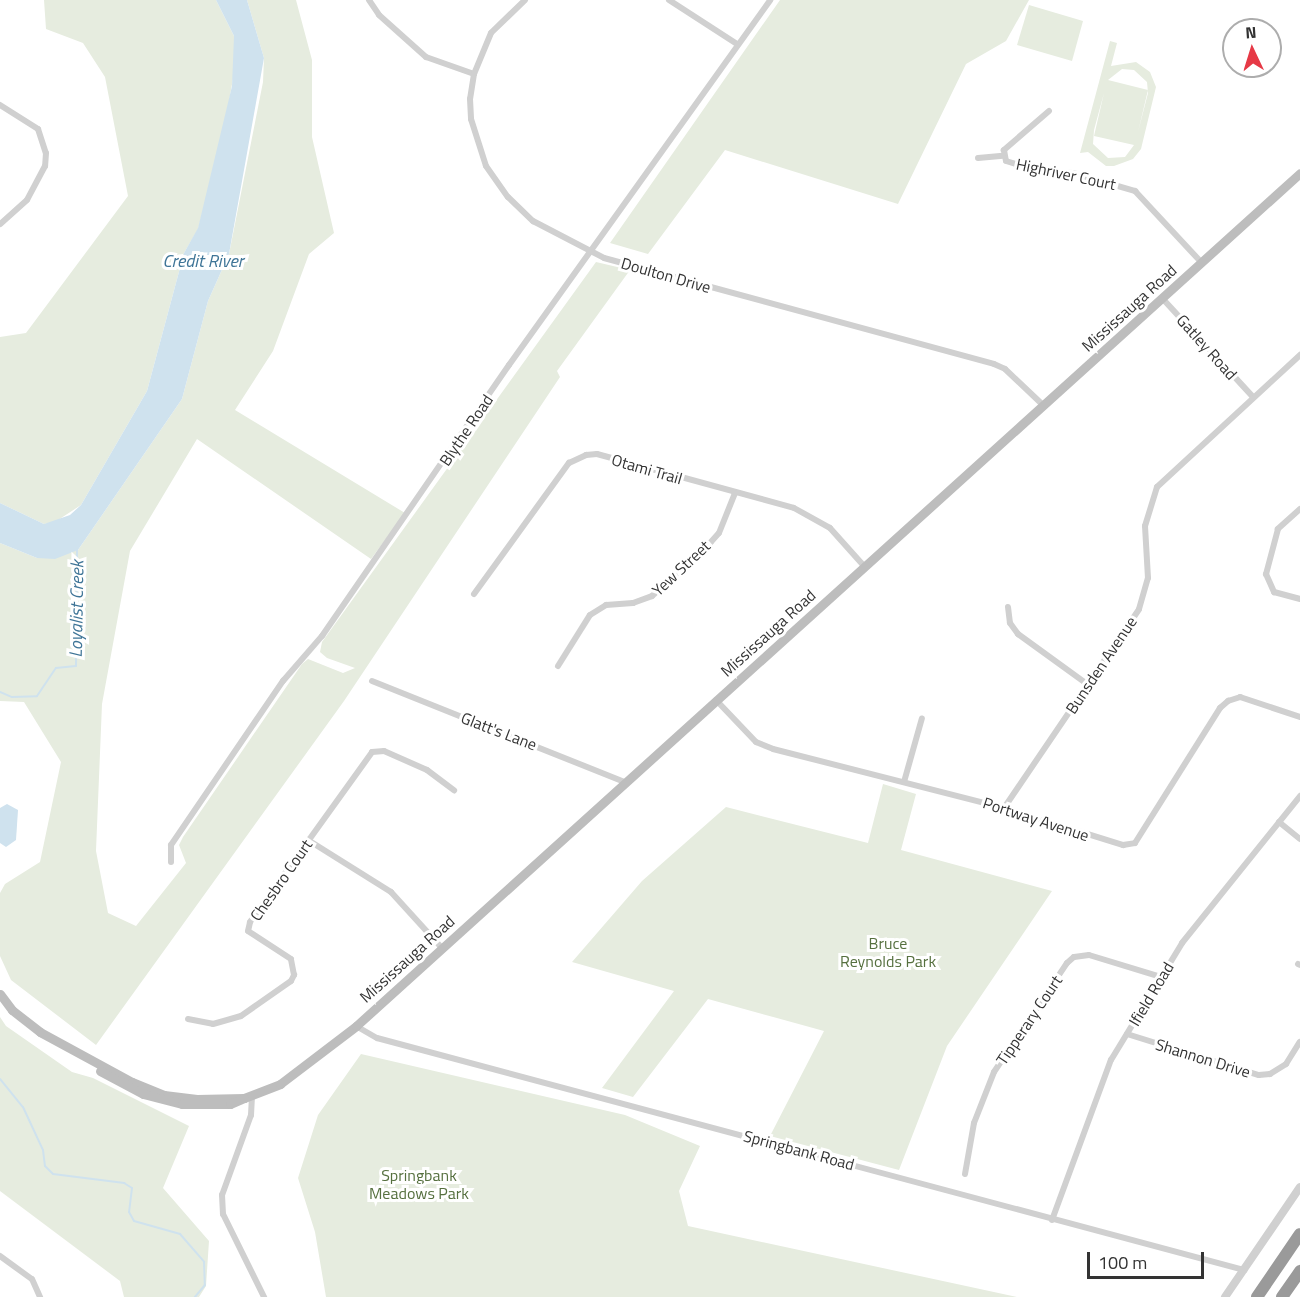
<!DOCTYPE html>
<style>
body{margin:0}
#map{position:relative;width:1300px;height:1297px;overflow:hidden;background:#fff;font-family:"Titillium Web",sans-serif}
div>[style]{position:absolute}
.green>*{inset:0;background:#e6ecdf}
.water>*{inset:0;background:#cfe2ee}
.stream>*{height:2px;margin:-1px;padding:0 1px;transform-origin:1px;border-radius:1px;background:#cfe2ee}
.minor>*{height:6px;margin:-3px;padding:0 3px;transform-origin:3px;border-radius:3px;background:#d0d0d0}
.tertiary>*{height:8px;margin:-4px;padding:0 4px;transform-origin:4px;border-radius:4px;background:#d0d0d0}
.secondary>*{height:9px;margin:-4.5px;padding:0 4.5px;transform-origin:4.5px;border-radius:4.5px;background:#bdbdbd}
.motorway>*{height:12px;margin:-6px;padding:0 6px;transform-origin:6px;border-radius:6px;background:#9a9a9a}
span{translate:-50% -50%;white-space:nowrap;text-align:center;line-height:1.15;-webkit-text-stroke:6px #fff;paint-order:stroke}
.street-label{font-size:16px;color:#333}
.park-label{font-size:16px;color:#56703f}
.water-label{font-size:18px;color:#3f7597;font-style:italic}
.north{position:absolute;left:1222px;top:18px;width:60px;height:60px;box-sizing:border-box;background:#fff;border:2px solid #adadad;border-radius:50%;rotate:356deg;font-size:16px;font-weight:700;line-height:24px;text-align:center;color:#333}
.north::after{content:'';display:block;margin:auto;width:21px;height:27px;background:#e63946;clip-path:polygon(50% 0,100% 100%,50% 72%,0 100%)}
.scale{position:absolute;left:1087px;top:1252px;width:117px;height:27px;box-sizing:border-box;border:3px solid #333;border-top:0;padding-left:8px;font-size:18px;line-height:21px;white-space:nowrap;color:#333;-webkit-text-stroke:4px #fff;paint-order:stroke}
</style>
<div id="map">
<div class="green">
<div style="clip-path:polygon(44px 0,216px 0,234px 36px,235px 67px,224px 130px,198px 229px,184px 253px,147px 391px,81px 505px,55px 522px,44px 524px,0 503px,0 337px,26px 333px,128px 196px,105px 77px,83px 43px,46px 29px)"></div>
<div style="clip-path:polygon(247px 0,296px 0,312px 60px,312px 137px,334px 233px,309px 254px,273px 351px,235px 410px,405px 513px,371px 559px,197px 439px,130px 551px,102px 704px,96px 851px,108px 913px,136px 926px,186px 863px,179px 845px,183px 837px,302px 664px,308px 659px,343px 673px,355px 668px,327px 658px,320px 652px,322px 642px,596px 262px,630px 270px,557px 371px,560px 377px,344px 701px,96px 1045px,11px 980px,0 956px,0 893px,5px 884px,40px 862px,61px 762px,24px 702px,0 701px,0 543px,37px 558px,78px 550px,182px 399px,208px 301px,229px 254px,263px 82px,264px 58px)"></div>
<div style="clip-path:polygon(780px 0,1029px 0,1006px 41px,966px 64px,898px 204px,725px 150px,648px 254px,610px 243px)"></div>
<div style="clip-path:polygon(1029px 5px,1083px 21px,1072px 61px,1017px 45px)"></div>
<div style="clip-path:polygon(evenodd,1110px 41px,1117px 43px,1111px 66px,1136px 62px,1150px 72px,1156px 87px,1141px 149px,1133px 159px,1114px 166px,1106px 166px,1088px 152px,1080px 153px,1110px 41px,1122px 69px,1134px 70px,1147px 82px,1148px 93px,1138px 132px,1148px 90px,1108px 80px,1122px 69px,1110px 41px,1104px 93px,1094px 136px,1134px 145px,1125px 157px,1108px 158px,1093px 144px,1094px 130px,1104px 93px)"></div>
<div style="clip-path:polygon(883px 784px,916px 794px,901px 850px,1052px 891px,947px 1046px,899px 1170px,770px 1136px,824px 1031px,708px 999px,633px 1097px,602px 1088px,674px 991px,572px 962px,642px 881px,726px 807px,868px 843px)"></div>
<div style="clip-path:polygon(0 1017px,6px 1026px,72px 1072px,93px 1078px,189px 1126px,163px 1188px,209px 1241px,206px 1286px,199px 1297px,124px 1297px,120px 1281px,0 1191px)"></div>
<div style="clip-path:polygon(361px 1054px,625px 1115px,700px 1146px,679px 1191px,688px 1226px,1017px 1297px,326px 1297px,315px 1232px,298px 1178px,318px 1115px)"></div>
</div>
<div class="water">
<div style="clip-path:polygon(216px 0,247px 0,264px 58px,229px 254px,208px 301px,182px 399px,78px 550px,55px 559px,37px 558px,0 543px,0 503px,44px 524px,70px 515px,81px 505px,147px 391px,184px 253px,198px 228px,232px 86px,234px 36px)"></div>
<div style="clip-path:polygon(7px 804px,18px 810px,16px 840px,6px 847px,0 843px,0 808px)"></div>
</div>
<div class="stream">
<div style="left:0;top:692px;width:13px;rotate:23deg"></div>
<div style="left:12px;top:697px;width:25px;rotate:-2deg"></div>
<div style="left:37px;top:696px;width:34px;rotate:-56deg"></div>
<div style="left:56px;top:668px;width:20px;rotate:-6deg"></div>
<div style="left:76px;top:666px;width:117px;rotate:-89.5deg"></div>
<div style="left:0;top:1079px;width:36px;rotate:51deg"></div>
<div style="left:23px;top:1107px;width:47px;rotate:65.1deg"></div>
<div style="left:43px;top:1150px;width:16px;rotate:83deg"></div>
<div style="left:45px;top:1166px;width:11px;rotate:45deg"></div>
<div style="left:53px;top:1174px;width:72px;rotate:7.2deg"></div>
<div style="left:124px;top:1183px;width:9px;rotate:32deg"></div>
<div style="left:132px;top:1188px;width:24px;rotate:97deg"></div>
<div style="left:129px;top:1212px;width:10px;rotate:61deg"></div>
<div style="left:134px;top:1221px;width:48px;rotate:15.8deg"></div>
<div style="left:180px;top:1234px;width:37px;rotate:49deg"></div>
<div style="left:204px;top:1262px;width:23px;rotate:88deg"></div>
<div style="left:205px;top:1285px;width:16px;rotate:130deg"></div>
</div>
<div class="minor">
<div style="left:369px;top:0;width:18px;rotate:56deg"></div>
<div style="left:379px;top:15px;width:63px;rotate:41.8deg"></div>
<div style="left:426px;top:57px;width:51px;rotate:19.5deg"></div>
<div style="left:525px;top:0;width:47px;rotate:135.9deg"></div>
<div style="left:491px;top:33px;width:44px;rotate:112.5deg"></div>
<div style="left:474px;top:74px;width:25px;rotate:99deg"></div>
<div style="left:470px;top:99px;width:20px;rotate:87deg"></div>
<div style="left:471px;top:119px;width:49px;rotate:72.3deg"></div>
<div style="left:486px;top:166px;width:38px;rotate:55deg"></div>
<div style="left:508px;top:197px;width:35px;rotate:44deg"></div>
<div style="left:533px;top:221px;width:80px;rotate:27.5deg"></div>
<div style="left:604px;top:258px;width:404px;rotate:15.2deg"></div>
<div style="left:994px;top:364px;width:12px;rotate:24deg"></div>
<div style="left:1005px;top:369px;width:52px;rotate:43.5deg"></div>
<div style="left:669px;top:0;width:81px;rotate:32.9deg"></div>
<div style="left:0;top:105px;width:45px;rotate:32.3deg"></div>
<div style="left:38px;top:129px;width:25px;rotate:72deg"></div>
<div style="left:46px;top:153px;width:13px;rotate:94deg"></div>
<div style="left:45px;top:166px;width:38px;rotate:118deg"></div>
<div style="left:27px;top:200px;width:36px;rotate:138deg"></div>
<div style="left:1049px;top:111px;width:60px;rotate:139.1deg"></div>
<div style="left:1004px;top:150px;width:11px;rotate:80deg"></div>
<div style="left:1006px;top:161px;width:37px;rotate:17deg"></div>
<div style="left:1041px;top:172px;width:32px;rotate:2deg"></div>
<div style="left:1073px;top:173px;width:65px;rotate:16.2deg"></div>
<div style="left:1135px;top:191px;width:97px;rotate:47.1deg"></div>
<div style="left:978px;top:158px;width:25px;rotate:-5deg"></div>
<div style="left:1162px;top:298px;width:134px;rotate:47.4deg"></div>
<div style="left:1300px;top:509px;width:30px;rotate:138deg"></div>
<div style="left:1278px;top:529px;width:47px;rotate:104.9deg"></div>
<div style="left:1266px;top:574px;width:20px;rotate:66deg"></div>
<div style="left:1274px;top:592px;width:27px;rotate:15deg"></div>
<div style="left:474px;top:594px;width:162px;rotate:-54.1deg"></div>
<div style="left:569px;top:463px;width:19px;rotate:-25deg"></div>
<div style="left:586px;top:455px;width:11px;rotate:-5deg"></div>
<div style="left:597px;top:454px;width:204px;rotate:15.3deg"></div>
<div style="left:794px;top:508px;width:41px;rotate:29.1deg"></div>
<div style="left:830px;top:528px;width:51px;rotate:48.2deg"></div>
<div style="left:1008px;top:607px;width:16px;rotate:83deg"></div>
<div style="left:1010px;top:623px;width:14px;rotate:54deg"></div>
<div style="left:1018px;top:634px;width:85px;rotate:35.9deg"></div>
<div style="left:558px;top:666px;width:60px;rotate:-57.9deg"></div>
<div style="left:590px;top:615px;width:19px;rotate:-32deg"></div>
<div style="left:606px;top:605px;width:27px;rotate:-4deg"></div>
<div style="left:633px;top:603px;width:20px;rotate:-20deg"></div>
<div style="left:652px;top:596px;width:79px;rotate:-42.4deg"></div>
<div style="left:710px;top:543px;width:13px;rotate:-48deg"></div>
<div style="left:719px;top:533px;width:43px;rotate:-68.2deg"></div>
<div style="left:372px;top:681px;width:272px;rotate:21.8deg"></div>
<div style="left:716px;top:700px;width:58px;rotate:46.4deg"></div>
<div style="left:756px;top:742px;width:18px;rotate:22deg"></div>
<div style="left:773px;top:749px;width:238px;rotate:14.3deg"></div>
<div style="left:1004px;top:808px;width:125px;rotate:17.3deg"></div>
<div style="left:1123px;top:845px;width:12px;rotate:-9deg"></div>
<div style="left:1135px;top:843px;width:160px;rotate:-57.8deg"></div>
<div style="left:1220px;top:708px;width:11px;rotate:-41deg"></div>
<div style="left:1228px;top:701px;width:13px;rotate:-18deg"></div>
<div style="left:1240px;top:697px;width:63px;rotate:18.4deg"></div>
<div style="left:904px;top:782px;width:66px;rotate:-74.3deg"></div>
<div style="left:1004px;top:808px;width:240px;rotate:-55.8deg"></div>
<div style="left:1139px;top:609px;width:32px;rotate:-74deg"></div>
<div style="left:1148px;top:578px;width:52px;rotate:-93.3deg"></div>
<div style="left:1145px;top:526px;width:41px;rotate:-72.9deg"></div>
<div style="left:1157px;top:487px;width:195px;rotate:-42.7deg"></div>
<div style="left:1279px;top:822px;width:27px;rotate:39deg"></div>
<div style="left:308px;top:840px;width:98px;rotate:32.1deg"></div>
<div style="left:391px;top:892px;width:76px;rotate:47.7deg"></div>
<div style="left:171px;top:862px;width:17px;rotate:-90deg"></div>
<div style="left:171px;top:845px;width:199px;rotate:-55.7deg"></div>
<div style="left:283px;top:681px;width:60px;rotate:-49.1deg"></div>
<div style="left:322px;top:636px;width:329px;rotate:-55.4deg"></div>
<div style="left:509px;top:365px;width:449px;rotate:-54.4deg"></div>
<div style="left:1298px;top:964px;width:2px;rotate:27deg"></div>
<div style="left:188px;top:1019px;width:25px;rotate:11deg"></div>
<div style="left:213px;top:1024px;width:29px;rotate:-16deg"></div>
<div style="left:241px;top:1016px;width:61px;rotate:-35deg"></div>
<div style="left:291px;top:981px;width:7px;rotate:-63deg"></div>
<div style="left:294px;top:975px;width:16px;rotate:-101deg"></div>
<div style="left:291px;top:959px;width:51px;rotate:-146.9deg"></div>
<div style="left:248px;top:931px;width:9px;rotate:-77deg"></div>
<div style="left:250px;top:922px;width:209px;rotate:-54.3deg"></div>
<div style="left:372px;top:752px;width:12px;rotate:-5deg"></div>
<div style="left:384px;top:751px;width:47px;rotate:23.8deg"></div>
<div style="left:427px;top:770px;width:34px;rotate:37deg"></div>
<div style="left:356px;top:1026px;width:24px;rotate:30deg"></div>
<div style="left:377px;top:1038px;width:898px;rotate:14.98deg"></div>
<div style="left:1127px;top:1034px;width:138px;rotate:17.3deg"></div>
<div style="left:1259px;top:1075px;width:11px;rotate:-5deg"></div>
<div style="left:1270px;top:1074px;width:19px;rotate:-32deg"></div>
<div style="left:1286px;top:1064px;width:26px;rotate:-58deg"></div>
<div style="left:252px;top:1096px;width:19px;rotate:93deg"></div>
<div style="left:251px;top:1115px;width:85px;rotate:109.9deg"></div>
<div style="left:222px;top:1195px;width:19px;rotate:87deg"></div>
<div style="left:223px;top:1214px;width:93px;rotate:63.7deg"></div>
<div style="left:965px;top:1174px;width:52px;rotate:-80deg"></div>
<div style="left:974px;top:1123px;width:55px;rotate:-68.6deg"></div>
<div style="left:994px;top:1072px;width:131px;rotate:-56.2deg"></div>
<div style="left:1067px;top:963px;width:9px;rotate:-41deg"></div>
<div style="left:1074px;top:957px;width:15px;rotate:-8deg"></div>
<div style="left:1089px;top:955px;width:75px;rotate:17deg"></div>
<div style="left:1052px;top:1220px;width:171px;rotate:-69.8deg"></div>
<div style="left:1111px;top:1060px;width:137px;rotate:-58.7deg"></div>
<div style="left:1182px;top:943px;width:189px;rotate:-51.2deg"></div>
<div style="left:0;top:1256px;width:39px;rotate:36deg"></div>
<div style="left:32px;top:1279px;width:20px;rotate:66deg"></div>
</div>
<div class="tertiary">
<div style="left:1225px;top:1297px;width:133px;rotate:-55.7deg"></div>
</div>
<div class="secondary">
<div style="left:0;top:994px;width:20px;rotate:53deg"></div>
<div style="left:12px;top:1010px;width:36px;rotate:38deg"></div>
<div style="left:40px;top:1032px;width:105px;rotate:28.5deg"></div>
<div style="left:132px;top:1082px;width:35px;rotate:22deg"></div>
<div style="left:164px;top:1095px;width:33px;rotate:7deg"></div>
<div style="left:197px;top:1099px;width:47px;rotate:-1.2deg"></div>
<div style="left:244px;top:1098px;width:39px;rotate:-21deg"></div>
<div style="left:280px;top:1084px;width:96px;rotate:-37.3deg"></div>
<div style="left:356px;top:1026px;width:1272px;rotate:-42.1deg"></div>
<div style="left:100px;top:1071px;width:49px;rotate:28.1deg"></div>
<div style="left:143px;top:1094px;width:40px;rotate:14.4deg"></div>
<div style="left:182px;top:1104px;width:48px"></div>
<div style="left:230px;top:1104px;width:15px;rotate:-23deg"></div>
</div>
<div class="motorway">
<div style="left:1257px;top:1297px;width:76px;rotate:-55.7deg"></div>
<div style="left:1282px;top:1297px;width:32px;rotate:-55deg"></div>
</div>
<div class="street-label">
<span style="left:1066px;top:174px;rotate:12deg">Highriver Court</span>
<span style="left:666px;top:275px;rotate:16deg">Doulton Drive</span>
<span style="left:1129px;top:308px;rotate:-42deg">Mississauga Road</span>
<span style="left:1207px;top:347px;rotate:48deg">Gatley Road</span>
<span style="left:466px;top:430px;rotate:-56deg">Blythe Road</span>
<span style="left:647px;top:469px;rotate:16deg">Otami Trail</span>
<span style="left:681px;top:568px;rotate:-43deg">Yew Street</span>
<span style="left:768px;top:633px;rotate:-42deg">Mississauga Road</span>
<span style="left:1101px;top:665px;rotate:-56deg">Bunsden Avenue</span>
<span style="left:499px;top:731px;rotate:21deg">Glatt's Lane</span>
<span style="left:1036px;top:819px;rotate:18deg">Portway Avenue</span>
<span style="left:281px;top:880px;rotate:-55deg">Chesbro Court</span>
<span style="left:407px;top:959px;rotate:-42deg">Mississauga Road</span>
<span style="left:1151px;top:994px;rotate:-59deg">Ifield Road</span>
<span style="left:1029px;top:1020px;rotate:-56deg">Tipperary Court</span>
<span style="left:1203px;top:1058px;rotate:17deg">Shannon Drive</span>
<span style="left:799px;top:1150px;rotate:15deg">Springbank Road</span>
</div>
<div class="park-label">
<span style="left:888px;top:952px">Bruce<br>Reynolds Park</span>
<span style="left:419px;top:1184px">Springbank<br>Meadows Park</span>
</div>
<div class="water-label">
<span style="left:203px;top:261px">Credit River</span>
<span style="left:77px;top:609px;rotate:-89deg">Loyalist Creek</span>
</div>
<div class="north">N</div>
<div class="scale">100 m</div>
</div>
